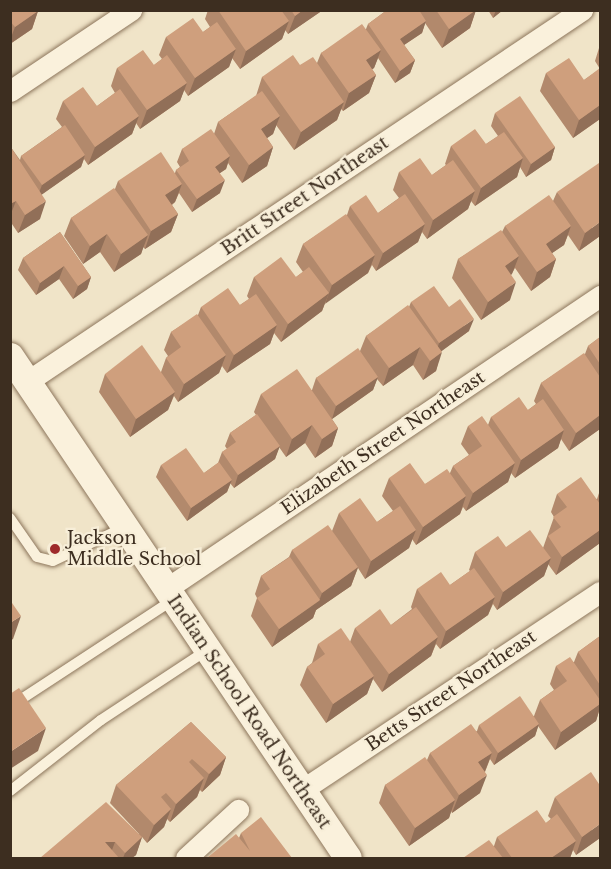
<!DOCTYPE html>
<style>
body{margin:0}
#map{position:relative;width:611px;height:869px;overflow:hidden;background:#f0e4c8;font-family:"Libre Baskerville",serif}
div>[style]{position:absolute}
.roads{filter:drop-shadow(0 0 2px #8d765c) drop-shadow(0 0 2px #8d765c)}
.service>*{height:10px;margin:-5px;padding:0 5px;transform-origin:5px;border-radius:5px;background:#faf1dc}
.minor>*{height:21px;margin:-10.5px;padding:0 10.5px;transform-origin:10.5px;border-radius:10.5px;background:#faf1dc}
.tertiary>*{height:27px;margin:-13.5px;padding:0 13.5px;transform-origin:13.5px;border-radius:13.5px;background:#faf1dc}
.wall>*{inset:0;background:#b2896c}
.shaded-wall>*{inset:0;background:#916f58}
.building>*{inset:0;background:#cf9f7d}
.dots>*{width:16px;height:16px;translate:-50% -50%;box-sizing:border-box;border:3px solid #f7eed8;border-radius:50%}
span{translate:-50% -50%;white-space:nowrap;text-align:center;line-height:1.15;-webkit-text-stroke:4.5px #f7eed8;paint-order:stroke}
.street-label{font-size:18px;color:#3d2e20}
.poi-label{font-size:18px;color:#3d2e20}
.left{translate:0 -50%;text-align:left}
.frame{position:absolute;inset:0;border:12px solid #3d2e20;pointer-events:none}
</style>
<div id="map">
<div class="roads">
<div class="service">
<div style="left:10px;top:518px;width:47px;rotate:55.3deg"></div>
<div style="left:37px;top:557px;width:16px;rotate:14deg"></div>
<div style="left:53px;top:561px;width:80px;rotate:-25.3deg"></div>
<div style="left:20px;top:700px;width:183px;rotate:-33.2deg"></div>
<div style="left:10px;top:791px;width:115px;rotate:-38deg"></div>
<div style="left:101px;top:720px;width:127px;rotate:-33.4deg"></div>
</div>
<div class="minor">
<div style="left:10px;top:91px;width:146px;rotate:-33.8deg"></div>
<div style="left:28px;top:381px;width:667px;rotate:-33.81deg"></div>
<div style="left:166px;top:589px;width:524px;rotate:-34.02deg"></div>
<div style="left:302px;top:790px;width:358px;rotate:-33.6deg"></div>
<div style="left:186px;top:858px;width:71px;rotate:-42.7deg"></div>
</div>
<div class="tertiary">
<div style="left:10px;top:356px;width:605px;rotate:56.05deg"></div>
</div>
</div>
<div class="wall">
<div style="clip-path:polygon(10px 10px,38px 11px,32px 29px,10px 44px)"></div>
<div style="clip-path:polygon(208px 10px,323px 10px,288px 34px,285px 30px,282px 39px,240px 69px,232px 58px,229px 67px,188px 96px,184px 90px,180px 101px,140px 129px,136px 123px,132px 134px,88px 165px,84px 159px,81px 167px,42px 194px,40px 219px,18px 233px,10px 221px,10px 146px,20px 160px,21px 156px,62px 127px,56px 119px,63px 101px,97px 106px,115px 93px,111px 86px,117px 68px,154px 65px,162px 59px,159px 55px,166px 37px,203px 32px,210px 27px,205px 19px)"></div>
<div style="clip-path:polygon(387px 10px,476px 10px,470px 28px,442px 48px,425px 23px,422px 33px,404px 45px,415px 60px,410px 73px,395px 83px,378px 58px,374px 68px,372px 69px,376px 75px,369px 93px,343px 111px,341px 109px,337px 120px,294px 150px,276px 125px,273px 134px,267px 138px,273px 147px,267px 166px,242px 183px,228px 163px,226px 169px,220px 173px,220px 193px,192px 212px,179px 193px,175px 202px,172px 205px,178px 214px,171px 232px,145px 249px,143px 247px,141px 254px,114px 272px,100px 252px,83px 264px,64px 236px,71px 218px,115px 189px,118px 181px,175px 173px,176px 170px,180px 167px,177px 162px,182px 149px,214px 134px,218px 122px,256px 96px,262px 77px,300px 65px,317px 63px,321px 53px,366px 29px,368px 24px)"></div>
<div style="clip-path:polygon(488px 10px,503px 10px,493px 18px)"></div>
<div style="clip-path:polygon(599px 48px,600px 48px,600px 119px,573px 138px,540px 91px,546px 73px,584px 80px,600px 69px,595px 61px)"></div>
<div style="clip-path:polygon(495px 113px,555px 147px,551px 160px,526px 177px,520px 167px,517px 177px,475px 206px,471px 201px,468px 209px,427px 239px,422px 232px,418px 242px,376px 271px,372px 265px,368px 273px,325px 303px,322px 311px,281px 342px,274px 333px,270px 344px,227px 373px,222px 366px,219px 373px,178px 402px,174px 396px,168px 410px,130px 437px,99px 392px,105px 374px,161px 372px,166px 358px,168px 356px,164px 350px,171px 332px,198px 315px,201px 307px,240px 305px,249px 299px,247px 296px,254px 277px,296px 277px,303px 272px,296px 262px,303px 244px,347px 215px,350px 206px,378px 213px,399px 198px,393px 190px,399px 172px,432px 175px,446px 165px,445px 164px,451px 146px,486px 144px,498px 136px,491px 126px)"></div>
<div style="clip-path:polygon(557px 192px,600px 236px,579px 251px,568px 235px,564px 245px,552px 253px,556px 259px,550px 277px,531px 291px,515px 268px,511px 275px,510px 300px,481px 320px,452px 278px,458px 259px,502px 232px,505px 226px,553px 201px)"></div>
<div style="clip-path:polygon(60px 232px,91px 277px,87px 289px,73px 299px,59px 279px,36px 295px,18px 270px,23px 258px)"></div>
<div style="clip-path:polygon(411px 302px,449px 307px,469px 331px,441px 351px,436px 371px,423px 380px,413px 365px,383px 386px,377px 379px,373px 390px,332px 419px,338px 428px,332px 446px,315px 458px,305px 443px,286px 457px,279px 447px,275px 459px,234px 488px,230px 483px,227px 492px,187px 521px,156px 477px,161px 465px,204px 473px,218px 463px,222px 452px,227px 449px,225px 446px,230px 433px,256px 415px,254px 412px,261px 394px,312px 390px,316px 378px,360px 351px,366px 336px,409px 307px)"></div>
<div style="clip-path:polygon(600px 337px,600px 429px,569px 451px,561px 439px,558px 448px,515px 478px,511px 473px,508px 482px,466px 511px,463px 507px,460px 514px,416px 545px,412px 539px,409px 548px,365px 579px,358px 568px,351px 586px,316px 610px,313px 618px,272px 647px,251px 616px,257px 598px,255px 594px,261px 576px,289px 557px,292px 550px,332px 531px,339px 513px,377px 522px,393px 511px,382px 496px,389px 478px,425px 484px,450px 473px,453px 466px,469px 455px,461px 444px,468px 426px,488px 425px,491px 417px,528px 410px,536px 404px,534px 401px,541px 383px,585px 354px,588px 346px)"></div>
<div style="clip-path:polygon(600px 490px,600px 543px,556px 575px,548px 564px,544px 576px,497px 610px,493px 604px,488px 615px,440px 649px,436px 644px,431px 656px,382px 692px,373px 679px,367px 694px,326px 723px,300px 685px,307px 667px,312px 663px,318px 644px,350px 642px,355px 628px,391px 625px,412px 609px,411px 607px,417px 589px,450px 585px,470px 571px,469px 570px,475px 552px,506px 547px,543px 548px,554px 517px,551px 512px,557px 494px,597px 499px)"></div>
<div style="clip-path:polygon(600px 636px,600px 713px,599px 711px,596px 721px,555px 750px,538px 726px,535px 736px,494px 765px,490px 759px,485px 772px,480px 793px,452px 813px,451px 811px,449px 818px,409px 846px,379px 803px,385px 785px,427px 760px,430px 753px,477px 731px,479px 725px,534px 716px,540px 700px,554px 690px,550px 684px,556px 666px,574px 662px,578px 652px)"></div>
<div style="clip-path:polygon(191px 722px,226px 757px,220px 775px,202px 792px,200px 790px,197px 797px,170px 822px,167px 819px,164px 827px,147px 843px,142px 837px,136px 855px,132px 858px,40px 858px,139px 834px,110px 803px,116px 785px)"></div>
<div style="clip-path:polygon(555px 797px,600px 838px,576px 855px,573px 850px,570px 858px,463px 858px,494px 846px,497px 837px,546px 823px,551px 819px,548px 816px)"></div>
<div style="clip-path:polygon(241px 833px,292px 858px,207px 858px,239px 838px)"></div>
</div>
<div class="shaded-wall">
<div style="clip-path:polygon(303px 10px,323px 10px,288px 34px,295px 16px)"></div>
<div style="clip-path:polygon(476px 10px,470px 28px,442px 48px,449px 29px)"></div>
<div style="clip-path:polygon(496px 10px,503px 10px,493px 18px)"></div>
<div style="clip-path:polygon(38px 11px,32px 29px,10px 44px,10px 40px,15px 27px)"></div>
<div style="clip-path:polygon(289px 21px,282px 39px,240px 69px,246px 51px)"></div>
<div style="clip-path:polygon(426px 21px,422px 33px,395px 51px,400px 39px)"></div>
<div style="clip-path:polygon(236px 49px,229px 67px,188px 96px,195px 78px)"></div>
<div style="clip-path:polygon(381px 50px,374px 68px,359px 78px,366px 60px)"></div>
<div style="clip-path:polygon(415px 60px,410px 73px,395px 83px,400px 71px)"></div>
<div style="clip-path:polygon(376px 75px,369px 93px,343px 111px,349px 93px)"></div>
<div style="clip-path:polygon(187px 83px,180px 101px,140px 129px,147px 110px)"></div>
<div style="clip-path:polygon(344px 102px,337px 120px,294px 150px,301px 132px)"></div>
<div style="clip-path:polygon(600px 105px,600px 119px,573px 138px,579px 120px)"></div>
<div style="clip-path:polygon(139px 116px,132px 134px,88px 165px,95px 147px)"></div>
<div style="clip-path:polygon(280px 116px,273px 134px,254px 147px,261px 129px)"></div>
<div style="clip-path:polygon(273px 147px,267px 166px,242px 183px,249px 165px)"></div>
<div style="clip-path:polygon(555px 147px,551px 160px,526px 177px,531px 164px)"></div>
<div style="clip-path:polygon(85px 155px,81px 167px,37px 198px,42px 185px)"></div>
<div style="clip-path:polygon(230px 156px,226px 169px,211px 179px,215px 167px)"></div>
<div style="clip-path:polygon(523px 158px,517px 177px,475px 206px,481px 188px)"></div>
<div style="clip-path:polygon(225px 180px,220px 193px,192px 212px,197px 199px)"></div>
<div style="clip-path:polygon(182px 184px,175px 202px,159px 213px,165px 195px)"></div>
<div style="clip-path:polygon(475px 191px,468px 209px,427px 239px,433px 220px)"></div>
<div style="clip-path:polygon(16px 201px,10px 216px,10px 204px)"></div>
<div style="clip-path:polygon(46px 201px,40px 219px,18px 233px,25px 215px)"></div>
<div style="clip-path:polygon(178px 214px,171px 232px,145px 249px,151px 231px)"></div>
<div style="clip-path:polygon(600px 222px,600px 236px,579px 251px,585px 233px)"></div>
<div style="clip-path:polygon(425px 224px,418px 242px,376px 271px,383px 253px)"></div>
<div style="clip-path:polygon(571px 226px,564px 245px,539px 262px,546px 244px)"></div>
<div style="clip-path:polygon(107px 234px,100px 252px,83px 264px,90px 246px)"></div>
<div style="clip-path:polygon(148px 235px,141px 254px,114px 272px,121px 254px)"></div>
<div style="clip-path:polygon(375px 255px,368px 273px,325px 304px,332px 285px)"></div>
<div style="clip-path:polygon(519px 256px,512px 274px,498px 284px,505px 266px)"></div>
<div style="clip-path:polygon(556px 259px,550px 277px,531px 291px,537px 272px)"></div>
<div style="clip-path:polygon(64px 266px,59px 279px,36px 295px,40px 283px)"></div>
<div style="clip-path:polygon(91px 277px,87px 289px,73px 299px,78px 286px)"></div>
<div style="clip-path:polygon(516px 282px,510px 300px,481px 320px,488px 302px)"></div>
<div style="clip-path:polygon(329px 293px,322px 311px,281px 342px,288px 324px)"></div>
<div style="clip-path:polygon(474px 319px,469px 331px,435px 356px,439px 343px)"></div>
<div style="clip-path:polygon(277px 325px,270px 344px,227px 373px,234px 355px)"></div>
<div style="clip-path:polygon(420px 347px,413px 365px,383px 386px,389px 368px)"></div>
<div style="clip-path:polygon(442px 352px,436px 371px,423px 380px,430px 361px)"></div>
<div style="clip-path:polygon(226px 355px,219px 373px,178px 402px,184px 384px)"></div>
<div style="clip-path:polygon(378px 377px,373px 390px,332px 419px,336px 406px)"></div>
<div style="clip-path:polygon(175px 392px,168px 410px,130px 437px,136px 419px)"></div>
<div style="clip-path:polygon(600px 415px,600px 429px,569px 451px,576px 433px)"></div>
<div style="clip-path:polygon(312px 425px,305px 443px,286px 457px,292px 439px)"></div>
<div style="clip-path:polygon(338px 428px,332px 446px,315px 458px,322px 439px)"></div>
<div style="clip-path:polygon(564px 430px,558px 448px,515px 478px,521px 460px)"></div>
<div style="clip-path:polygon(280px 446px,275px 459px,234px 488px,238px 475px)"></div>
<div style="clip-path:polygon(515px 463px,508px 482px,466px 511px,473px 493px)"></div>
<div style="clip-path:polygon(232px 480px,227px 492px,187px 521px,191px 508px)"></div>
<div style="clip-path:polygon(466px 496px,460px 514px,416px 545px,423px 527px)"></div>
<div style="clip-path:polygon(416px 530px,409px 548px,365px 579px,371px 561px)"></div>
<div style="clip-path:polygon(600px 530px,600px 543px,556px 575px,562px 557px)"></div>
<div style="clip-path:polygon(551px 558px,544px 576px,497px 610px,503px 592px)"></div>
<div style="clip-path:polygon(358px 567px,351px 586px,316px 610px,313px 618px,272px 647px,279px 629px,319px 601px,322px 593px)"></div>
<div style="clip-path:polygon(495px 597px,488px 615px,440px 649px,446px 631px)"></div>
<div style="clip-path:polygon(21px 616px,13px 639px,10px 641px,10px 623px)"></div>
<div style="clip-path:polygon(438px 637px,431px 656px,382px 692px,389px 674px)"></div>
<div style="clip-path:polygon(374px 676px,367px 694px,326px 723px,333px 704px)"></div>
<div style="clip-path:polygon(600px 704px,600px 708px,596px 721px,555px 750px,561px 732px)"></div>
<div style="clip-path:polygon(539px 724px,535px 736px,494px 765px,498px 753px)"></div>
<div style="clip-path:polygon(46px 728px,38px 751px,10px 769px,10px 752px)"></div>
<div style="clip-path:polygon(492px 753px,485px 771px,472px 781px,478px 762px)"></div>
<div style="clip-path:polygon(226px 757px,220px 775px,202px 792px,209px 774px)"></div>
<div style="clip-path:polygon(487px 775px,480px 793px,452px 813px,459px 795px)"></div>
<div style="clip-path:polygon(204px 778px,197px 797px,170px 822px,176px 804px)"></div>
<div style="clip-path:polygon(455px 800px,449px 818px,409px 846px,415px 828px)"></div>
<div style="clip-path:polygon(171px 809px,164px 827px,147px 843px,154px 825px)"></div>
<div style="clip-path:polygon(600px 824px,600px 838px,576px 855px,582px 837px)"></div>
<div style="clip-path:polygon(142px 837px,136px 855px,132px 858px,123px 858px,125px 853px)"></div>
<div style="clip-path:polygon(576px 841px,570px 858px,551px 858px)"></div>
<div style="clip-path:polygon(105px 842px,115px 842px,109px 858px)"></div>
</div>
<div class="building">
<div style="clip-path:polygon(10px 10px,38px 10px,38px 11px,15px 27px,10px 21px)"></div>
<div style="clip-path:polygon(218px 10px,281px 10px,289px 21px,246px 51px)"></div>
<div style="clip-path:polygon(291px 10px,303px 10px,295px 16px)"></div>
<div style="clip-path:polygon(387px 10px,419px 10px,426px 21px,400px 39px,415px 60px,400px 71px,368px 24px)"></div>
<div style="clip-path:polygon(436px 10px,476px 10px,449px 29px)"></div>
<div style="clip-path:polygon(193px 18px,203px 32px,217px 22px,236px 49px,195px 78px,166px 37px)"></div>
<div style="clip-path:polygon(362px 24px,381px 50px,366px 60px,376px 75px,349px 93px,321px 53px)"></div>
<div style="clip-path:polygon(143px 50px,154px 65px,167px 55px,187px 83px,147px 110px,117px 68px)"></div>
<div style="clip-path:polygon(293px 55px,300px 65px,313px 57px,344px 102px,301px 132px,262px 77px)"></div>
<div style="clip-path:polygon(569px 58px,584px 80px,600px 68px,600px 105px,579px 120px,546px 73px)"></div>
<div style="clip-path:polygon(83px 87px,97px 106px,120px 89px,139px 116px,95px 147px,63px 101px)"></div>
<div style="clip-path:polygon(262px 91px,280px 116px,261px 129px,273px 147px,249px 165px,218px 122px)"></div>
<div style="clip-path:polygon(520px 96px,555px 147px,531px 164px,495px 113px)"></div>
<div style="clip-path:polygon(65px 125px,85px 155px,42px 185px,21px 156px)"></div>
<div style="clip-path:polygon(211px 129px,230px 156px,215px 167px,225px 180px,197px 199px,176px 170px,189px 161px,182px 149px)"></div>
<div style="clip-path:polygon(475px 129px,486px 144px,504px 132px,523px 158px,481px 188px,451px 146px)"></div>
<div style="clip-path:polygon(10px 146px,46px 201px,25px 215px,16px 201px,10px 204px)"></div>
<div style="clip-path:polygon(161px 152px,182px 184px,165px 195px,178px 214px,151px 231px,118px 181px)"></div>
<div style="clip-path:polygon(420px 158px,432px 175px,453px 160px,475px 191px,433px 220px,399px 172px)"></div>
<div style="clip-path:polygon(599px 163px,600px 165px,600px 222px,585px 233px,557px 192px)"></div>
<div style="clip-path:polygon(114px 188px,148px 235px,121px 254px,107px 234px,90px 246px,71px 218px)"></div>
<div style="clip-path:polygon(405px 194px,425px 224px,383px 253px,350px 206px,366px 195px,378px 213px)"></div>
<div style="clip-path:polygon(549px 195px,571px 226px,546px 244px,556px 259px,537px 272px,505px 226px)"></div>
<div style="clip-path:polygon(346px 214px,375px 255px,332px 285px,303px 244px)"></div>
<div style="clip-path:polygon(501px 230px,519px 256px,505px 266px,516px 282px,488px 302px,458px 259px)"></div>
<div style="clip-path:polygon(60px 232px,91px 277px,78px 286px,64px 266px,40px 283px,23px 258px)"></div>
<div style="clip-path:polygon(281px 257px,296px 277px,309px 267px,329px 293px,288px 324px,254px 277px)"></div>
<div style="clip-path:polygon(434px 286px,449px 307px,460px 299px,474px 319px,439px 343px,411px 302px)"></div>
<div style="clip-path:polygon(228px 288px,240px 305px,256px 294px,277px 325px,234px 355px,201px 307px)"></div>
<div style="clip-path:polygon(408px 305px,442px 352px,430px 361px,420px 347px,389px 368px,366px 336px)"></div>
<div style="clip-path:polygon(197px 314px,226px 355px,184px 384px,166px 358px,181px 347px,171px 332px)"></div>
<div style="clip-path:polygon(600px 337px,600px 364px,588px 346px)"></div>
<div style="clip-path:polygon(142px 345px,175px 392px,136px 419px,105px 374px)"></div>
<div style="clip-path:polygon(358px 348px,378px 377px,336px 406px,316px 378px)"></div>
<div style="clip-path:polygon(584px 353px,600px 377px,600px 415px,576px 433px,541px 383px)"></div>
<div style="clip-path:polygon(297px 369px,338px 428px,322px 439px,312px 425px,292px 439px,261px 394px)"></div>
<div style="clip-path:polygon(519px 397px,528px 410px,543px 399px,564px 430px,521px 460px,491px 417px)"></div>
<div style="clip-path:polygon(257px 414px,280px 446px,238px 475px,222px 452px,236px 442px,230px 433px)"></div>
<div style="clip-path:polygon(482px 416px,515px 463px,473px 493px,453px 466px,482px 446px,468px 426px)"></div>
<div style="clip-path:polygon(186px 448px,204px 473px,219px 462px,232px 480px,191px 508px,161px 465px)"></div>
<div style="clip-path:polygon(410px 463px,425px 484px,447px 469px,466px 496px,423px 527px,389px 478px)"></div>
<div style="clip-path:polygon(581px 477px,600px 504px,600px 530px,562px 557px,548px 536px,561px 527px,553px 517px,567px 507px,557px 494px)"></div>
<div style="clip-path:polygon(360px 498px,377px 522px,400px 506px,416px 530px,371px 561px,339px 513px)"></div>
<div style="clip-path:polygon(328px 525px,358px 567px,322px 593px,292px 550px)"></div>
<div style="clip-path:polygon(530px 530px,551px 558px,503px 592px,475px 552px,498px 536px,506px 547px)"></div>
<div style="clip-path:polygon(290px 557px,320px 600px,279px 629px,257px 598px,270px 589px,261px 576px)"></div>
<div style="clip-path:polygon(474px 568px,495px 597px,446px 631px,417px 589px,441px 572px,450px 585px)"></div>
<div style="clip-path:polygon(10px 600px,21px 616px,10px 623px)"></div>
<div style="clip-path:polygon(416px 607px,438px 637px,389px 674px,355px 628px,380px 609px,391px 625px)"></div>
<div style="clip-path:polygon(341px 628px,374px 676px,333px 704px,307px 667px,325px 654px,318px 644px)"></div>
<div style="clip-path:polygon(600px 636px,600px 685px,578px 652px)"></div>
<div style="clip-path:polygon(570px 657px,600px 700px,600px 704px,561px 732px,540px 700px,567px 681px,556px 666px)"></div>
<div style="clip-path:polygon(19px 688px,46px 728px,10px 752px,10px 694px)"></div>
<div style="clip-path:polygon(520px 696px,539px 724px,498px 753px,479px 725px)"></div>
<div style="clip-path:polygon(191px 722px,226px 757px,209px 774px,192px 759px,189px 762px,204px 778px,176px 804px,166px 793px,161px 797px,171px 809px,154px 825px,116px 785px)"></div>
<div style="clip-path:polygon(471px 724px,492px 753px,478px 762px,487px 775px,459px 795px,430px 753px)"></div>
<div style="clip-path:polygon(425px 757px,455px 800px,415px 828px,385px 785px)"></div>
<div style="clip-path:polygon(591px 772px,599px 784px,600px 782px,600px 824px,582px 837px,555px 797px)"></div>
<div style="clip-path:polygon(106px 802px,142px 837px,125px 853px,115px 842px,105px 842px,119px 858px,40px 858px)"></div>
<div style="clip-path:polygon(537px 810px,546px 823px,557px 814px,576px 841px,551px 858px,512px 858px,497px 837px)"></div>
<div style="clip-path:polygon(261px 817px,292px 858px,207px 858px,236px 834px,250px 851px,241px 833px)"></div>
<div style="clip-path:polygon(489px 840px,503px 858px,463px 858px)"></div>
</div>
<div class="dots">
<div style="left:55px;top:549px;background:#9e2a2b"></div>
</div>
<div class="street-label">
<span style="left:305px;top:196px;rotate:-34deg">Britt Street Northeast</span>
<span style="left:383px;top:443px;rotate:-34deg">Elizabeth Street Northeast</span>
<span style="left:451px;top:691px;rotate:-34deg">Betts Street Northeast</span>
<span style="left:249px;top:712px;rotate:56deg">Indian School Road Northeast</span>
</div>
<div class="poi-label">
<span class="left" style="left:67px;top:549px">Jackson<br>Middle School</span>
</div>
<div class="frame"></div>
</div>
